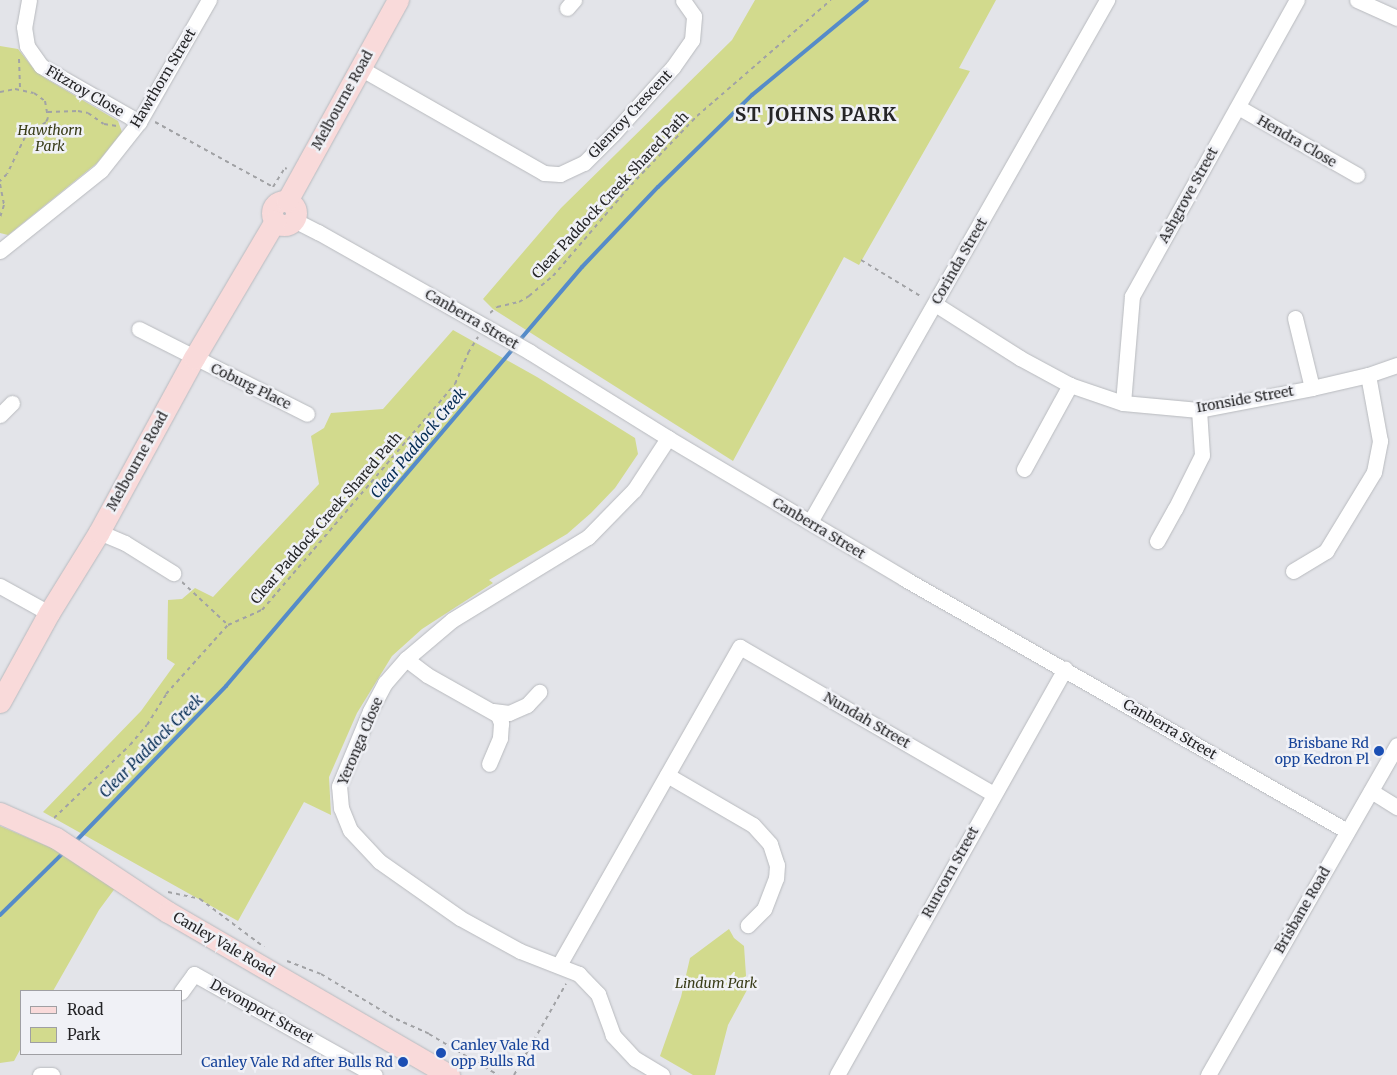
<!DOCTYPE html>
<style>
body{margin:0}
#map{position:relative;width:1397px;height:1075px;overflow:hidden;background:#e3e4e9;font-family:Merriweather,serif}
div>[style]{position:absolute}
.green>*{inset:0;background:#d2da8d}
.stream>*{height:4px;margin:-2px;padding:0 2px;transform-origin:2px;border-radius:2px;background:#558bc9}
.path>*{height:2px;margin-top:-1px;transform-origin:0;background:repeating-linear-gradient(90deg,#a1a2a5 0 4px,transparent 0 8px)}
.roads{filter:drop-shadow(0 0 1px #b8babe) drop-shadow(0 0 1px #b8babe)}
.street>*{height:15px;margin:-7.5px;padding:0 7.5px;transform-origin:7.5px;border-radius:7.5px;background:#fff}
.secondary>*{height:21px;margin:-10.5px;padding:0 10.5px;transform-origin:10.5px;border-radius:10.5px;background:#f9dada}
.secondary>.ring{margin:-10.5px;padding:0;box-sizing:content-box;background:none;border:21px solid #f9dada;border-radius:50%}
.dots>*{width:14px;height:14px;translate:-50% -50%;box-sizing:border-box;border:2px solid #f0f1f6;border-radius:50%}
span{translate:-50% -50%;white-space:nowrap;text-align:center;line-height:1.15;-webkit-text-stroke:5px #f0f1f6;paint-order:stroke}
.street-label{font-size:14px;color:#252527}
.park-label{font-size:14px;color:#393c18;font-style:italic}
.transit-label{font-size:14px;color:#164399}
.right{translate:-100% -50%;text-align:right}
.left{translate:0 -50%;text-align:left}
.water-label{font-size:15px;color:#022a52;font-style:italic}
.district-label{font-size:19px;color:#252527;font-weight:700;letter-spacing:1px}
.legend{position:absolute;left:20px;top:990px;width:162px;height:65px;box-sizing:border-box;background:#f0f1f6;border:1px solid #9f9fa3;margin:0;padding:6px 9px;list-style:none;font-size:15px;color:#252527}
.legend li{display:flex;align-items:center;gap:10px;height:25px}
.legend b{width:25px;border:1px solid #9f9fa3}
</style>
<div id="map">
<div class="green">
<div style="clip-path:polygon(755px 0,996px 0,959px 68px,970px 71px,859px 265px,844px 257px,733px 461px,493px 309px,483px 299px,561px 208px,732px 40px)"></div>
<div style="clip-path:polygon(0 46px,18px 49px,33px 68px,45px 78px,118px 121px,122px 132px,97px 163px,8px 235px,0 233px)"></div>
<div style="clip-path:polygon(453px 330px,537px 377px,635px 438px,638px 454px,615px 488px,591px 513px,567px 534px,489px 580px,493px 583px,422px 629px,392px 656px,357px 713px,329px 777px,331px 815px,304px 802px,238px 921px,43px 812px,141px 711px,175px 664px,167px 659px,168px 600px,182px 599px,195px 588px,213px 597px,319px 484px,311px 436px,324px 428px,331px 413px,383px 409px)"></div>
<div style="clip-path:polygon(0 826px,54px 849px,116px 887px,99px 910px,53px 991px,21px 991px,21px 1048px,14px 1061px,0 1063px)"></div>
<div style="clip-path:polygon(729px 929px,734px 938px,744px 946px,747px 990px,728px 1025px,715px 1075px,693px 1075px,660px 1056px,681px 997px,690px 958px)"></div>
</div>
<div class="stream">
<div style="left:519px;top:341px;width:97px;rotate:-49.6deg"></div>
<div style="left:582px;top:267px;width:110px;rotate:-46.5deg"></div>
<div style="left:658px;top:187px;width:132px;rotate:-44.4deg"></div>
<div style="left:752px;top:95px;width:149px;rotate:-39.6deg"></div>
<div style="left:75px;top:842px;width:217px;rotate:-45.9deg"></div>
<div style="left:226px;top:686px;width:446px;rotate:-49.6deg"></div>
<div style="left:0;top:915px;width:90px;rotate:-44.5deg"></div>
</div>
<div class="path">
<div style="left:19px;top:59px;width:30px;rotate:88deg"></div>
<div style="left:0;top:92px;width:15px;rotate:-11deg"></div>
<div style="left:15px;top:89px;width:19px;rotate:12deg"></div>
<div style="left:34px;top:93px;width:14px;rotate:36deg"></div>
<div style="left:45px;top:101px;width:17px;rotate:80deg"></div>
<div style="left:48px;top:118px;width:4px;rotate:117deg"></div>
<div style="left:46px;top:122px;width:26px;rotate:144deg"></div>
<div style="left:25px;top:137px;width:41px;rotate:115.9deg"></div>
<div style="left:7px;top:174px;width:10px;rotate:135deg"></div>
<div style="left:48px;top:112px;width:30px;rotate:-2deg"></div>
<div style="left:78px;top:111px;width:10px;rotate:11deg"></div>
<div style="left:88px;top:113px;width:19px;rotate:35deg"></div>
<div style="left:104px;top:124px;width:13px;rotate:9deg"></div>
<div style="left:155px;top:122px;width:135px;rotate:28.8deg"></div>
<div style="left:273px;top:187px;width:22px;rotate:-58deg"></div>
<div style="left:285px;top:168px;width:2px;rotate:27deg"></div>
<div style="left:0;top:184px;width:21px;rotate:79deg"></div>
<div style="left:4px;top:205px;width:13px;rotate:108deg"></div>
<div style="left:861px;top:260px;width:71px;rotate:31.2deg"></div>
<div style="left:490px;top:313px;width:9px;rotate:-41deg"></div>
<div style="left:497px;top:307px;width:23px;rotate:-13deg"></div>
<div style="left:519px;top:302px;width:12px;rotate:-31deg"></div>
<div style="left:529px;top:296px;width:31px;rotate:-40deg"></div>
<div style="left:553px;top:276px;width:120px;rotate:-49.4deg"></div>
<div style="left:631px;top:185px;width:95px;rotate:-46.3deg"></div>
<div style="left:697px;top:116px;width:177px;rotate:-40.9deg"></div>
<div style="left:182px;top:582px;width:63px;rotate:43.1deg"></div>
<div style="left:54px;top:818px;width:105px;rotate:-43.8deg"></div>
<div style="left:130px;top:745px;width:26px;rotate:-50deg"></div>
<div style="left:147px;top:725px;width:36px;rotate:-58deg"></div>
<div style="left:166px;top:694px;width:93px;rotate:-48.1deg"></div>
<div style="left:228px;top:625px;width:37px;rotate:-24deg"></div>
<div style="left:262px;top:610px;width:297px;rotate:-49.5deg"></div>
<div style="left:455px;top:384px;width:34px;rotate:-67deg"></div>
<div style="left:468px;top:353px;width:19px;rotate:-58deg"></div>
<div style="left:168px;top:892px;width:33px;rotate:12deg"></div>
<div style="left:200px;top:899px;width:80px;rotate:36.9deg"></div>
<div style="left:287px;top:961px;width:36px;rotate:21deg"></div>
<div style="left:321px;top:974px;width:87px;rotate:31deg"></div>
<div style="left:396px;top:1019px;width:36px;rotate:24deg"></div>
<div style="left:429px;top:1034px;width:80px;rotate:30.7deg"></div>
<div style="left:514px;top:1075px;width:105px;rotate:-60.3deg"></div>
</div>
<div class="roads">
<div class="street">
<div style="left:29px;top:0;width:27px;rotate:100deg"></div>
<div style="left:24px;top:27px;width:19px;rotate:81deg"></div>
<div style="left:27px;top:46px;width:24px;rotate:55deg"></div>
<div style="left:41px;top:66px;width:113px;rotate:29.7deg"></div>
<div style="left:1357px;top:0;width:44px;rotate:24.2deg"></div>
<div style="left:567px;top:8px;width:11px;rotate:-49deg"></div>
<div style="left:360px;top:68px;width:212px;rotate:29.7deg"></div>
<div style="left:544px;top:173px;width:16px;rotate:4deg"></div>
<div style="left:560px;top:174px;width:26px;rotate:-25deg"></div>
<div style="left:584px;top:163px;width:41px;rotate:-45deg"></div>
<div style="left:613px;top:134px;width:90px;rotate:-48.2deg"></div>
<div style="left:673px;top:67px;width:33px;rotate:-55deg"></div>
<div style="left:692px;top:40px;width:24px;rotate:-85deg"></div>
<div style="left:694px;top:16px;width:19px;rotate:-125deg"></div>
<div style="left:1238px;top:107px;width:137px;rotate:29.7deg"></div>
<div style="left:294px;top:220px;width:27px;rotate:27deg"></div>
<div style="left:318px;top:232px;width:244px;rotate:29.5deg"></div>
<div style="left:530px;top:352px;width:163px;rotate:31.9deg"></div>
<div style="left:668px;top:438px;width:276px;rotate:30.7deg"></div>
<div style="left:905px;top:579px;width:509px;rotate:29.69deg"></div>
<div style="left:0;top:251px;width:129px;rotate:-38.7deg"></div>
<div style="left:101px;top:170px;width:61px;rotate:-51.6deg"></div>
<div style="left:139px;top:122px;width:141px;rotate:-60.2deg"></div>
<div style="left:935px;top:304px;width:101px;rotate:32.4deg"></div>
<div style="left:1020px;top:358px;width:57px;rotate:28.4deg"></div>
<div style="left:1070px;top:385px;width:56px;rotate:18.8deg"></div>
<div style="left:1123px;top:403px;width:76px;rotate:5.3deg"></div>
<div style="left:1199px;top:410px;width:115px;rotate:-11deg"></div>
<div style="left:1312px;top:388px;width:57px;rotate:-13.1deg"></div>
<div style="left:1368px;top:375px;width:31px;rotate:-19deg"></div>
<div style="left:1295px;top:318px;width:72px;rotate:76.3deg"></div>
<div style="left:139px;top:329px;width:188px;rotate:26.8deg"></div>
<div style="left:1123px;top:403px;width:107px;rotate:-85.2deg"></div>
<div style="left:1132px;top:296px;width:339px;rotate:-60.9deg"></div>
<div style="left:0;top:415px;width:17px;rotate:-45deg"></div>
<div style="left:1024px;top:469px;width:96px;rotate:-61.3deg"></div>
<div style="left:810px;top:522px;width:601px;rotate:-60.36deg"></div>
<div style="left:99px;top:532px;width:28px;rotate:23deg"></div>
<div style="left:125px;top:543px;width:57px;rotate:32deg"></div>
<div style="left:1157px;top:541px;width:37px;rotate:-61deg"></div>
<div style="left:1175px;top:509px;width:60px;rotate:-63.4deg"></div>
<div style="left:1202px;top:455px;width:45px;rotate:-93.8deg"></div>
<div style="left:1293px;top:571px;width:39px;rotate:-31deg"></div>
<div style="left:1326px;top:551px;width:92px;rotate:-58.7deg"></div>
<div style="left:1374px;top:472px;width:32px;rotate:-79deg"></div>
<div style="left:1380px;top:441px;width:67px;rotate:-100.3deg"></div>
<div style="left:0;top:586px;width:56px;rotate:28.9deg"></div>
<div style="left:406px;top:659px;width:26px;rotate:37deg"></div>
<div style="left:427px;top:675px;width:81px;rotate:29.4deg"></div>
<div style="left:498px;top:715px;width:9px;rotate:69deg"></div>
<div style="left:501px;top:723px;width:15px;rotate:94deg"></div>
<div style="left:500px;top:738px;width:28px;rotate:113deg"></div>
<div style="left:493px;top:711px;width:16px;rotate:7deg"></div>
<div style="left:509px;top:713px;width:20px;rotate:-24deg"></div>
<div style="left:527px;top:705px;width:18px;rotate:-47deg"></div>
<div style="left:667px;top:775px;width:99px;rotate:30.2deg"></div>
<div style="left:753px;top:825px;width:25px;rotate:48deg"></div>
<div style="left:770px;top:844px;width:22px;rotate:72deg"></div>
<div style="left:777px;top:865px;width:13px;rotate:94deg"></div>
<div style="left:776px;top:878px;width:33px;rotate:111deg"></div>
<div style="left:764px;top:909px;width:23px;rotate:135deg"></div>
<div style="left:1371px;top:791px;width:31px;rotate:32deg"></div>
<div style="left:559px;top:965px;width:366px;rotate:-60.4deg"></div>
<div style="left:740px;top:647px;width:293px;rotate:30.1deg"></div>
<div style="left:181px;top:992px;width:22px;rotate:-54deg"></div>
<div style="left:194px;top:974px;width:207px;rotate:29.2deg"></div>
<div style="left:40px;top:1075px;width:12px"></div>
<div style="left:662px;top:1075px;width:31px;rotate:-149deg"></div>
<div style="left:635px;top:1059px;width:33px;rotate:-133deg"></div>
<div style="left:613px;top:1035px;width:44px;rotate:-110.1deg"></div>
<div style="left:598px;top:994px;width:28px;rotate:-134deg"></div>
<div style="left:579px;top:974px;width:63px;rotate:-158.7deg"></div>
<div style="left:520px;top:951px;width:68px;rotate:-151.2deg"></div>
<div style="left:460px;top:918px;width:99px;rotate:-144.9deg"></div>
<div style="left:379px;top:861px;width:42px;rotate:-133.1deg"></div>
<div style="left:350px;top:830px;width:24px;rotate:-112deg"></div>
<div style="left:341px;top:808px;width:22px;rotate:-95deg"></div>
<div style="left:339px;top:786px;width:81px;rotate:-67.5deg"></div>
<div style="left:370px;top:711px;width:32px;rotate:-62deg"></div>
<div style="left:385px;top:683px;width:32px;rotate:-49deg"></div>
<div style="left:406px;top:659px;width:60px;rotate:-40.3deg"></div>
<div style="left:452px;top:620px;width:159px;rotate:-31.4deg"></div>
<div style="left:588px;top:537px;width:66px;rotate:-45.6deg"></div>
<div style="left:634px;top:490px;width:62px;rotate:-56.8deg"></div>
<div style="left:837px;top:1075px;width:466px;rotate:-60.7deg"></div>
<div style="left:1208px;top:1075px;width:380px;rotate:-60.2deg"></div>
</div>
<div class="secondary">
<div class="ring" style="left:272px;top:201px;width:3px;height:3px"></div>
<div style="left:287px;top:201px;width:230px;rotate:-61.1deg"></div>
<div style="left:0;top:702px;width:102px;rotate:-61.2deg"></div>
<div style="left:49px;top:613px;width:95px;rotate:-58.3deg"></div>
<div style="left:99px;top:532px;width:198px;rotate:-61.4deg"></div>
<div style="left:194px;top:358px;width:159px;rotate:-59.4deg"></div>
<div style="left:0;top:813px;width:61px;rotate:24.1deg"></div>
<div style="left:56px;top:838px;width:134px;rotate:33.5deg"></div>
<div style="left:168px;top:912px;width:325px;rotate:30.1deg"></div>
</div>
</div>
<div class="dots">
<div style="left:1379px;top:751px;background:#1a4fb4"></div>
<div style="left:441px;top:1053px;background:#1a4fb4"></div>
<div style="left:403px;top:1062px;background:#1a4fb4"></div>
</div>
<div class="street-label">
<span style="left:163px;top:78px;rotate:-59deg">Hawthorn Street</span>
<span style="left:85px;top:91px;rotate:30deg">Fitzroy Close</span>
<span style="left:342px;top:100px;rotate:-61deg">Melbourne Road</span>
<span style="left:630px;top:114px;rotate:-47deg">Glenroy Crescent</span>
<span style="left:1297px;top:141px;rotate:30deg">Hendra Close</span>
<span style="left:610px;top:195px;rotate:-47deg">Clear Paddock Creek Shared Path</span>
<span style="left:1188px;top:195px;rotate:-61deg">Ashgrove Street</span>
<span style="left:959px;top:261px;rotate:-60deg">Corinda Street</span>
<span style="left:472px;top:319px;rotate:30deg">Canberra Street</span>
<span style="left:251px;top:386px;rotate:26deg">Coburg Place</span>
<span style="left:1245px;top:399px;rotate:-10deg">Ironside Street</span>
<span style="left:137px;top:461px;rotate:-61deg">Melbourne Road</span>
<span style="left:326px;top:518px;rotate:-49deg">Clear Paddock Creek Shared Path</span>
<span style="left:819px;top:528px;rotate:31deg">Canberra Street</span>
<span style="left:867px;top:720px;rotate:30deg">Nundah Street</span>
<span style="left:1170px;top:729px;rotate:30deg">Canberra Street</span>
<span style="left:360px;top:741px;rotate:-67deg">Yeronga Close</span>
<span style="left:950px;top:872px;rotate:-61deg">Runcorn Street</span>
<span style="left:1302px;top:910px;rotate:-60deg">Brisbane Road</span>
<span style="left:224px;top:944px;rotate:30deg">Canley Vale Road</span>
<span style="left:262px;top:1011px;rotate:29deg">Devonport Street</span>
</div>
<div class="park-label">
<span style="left:50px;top:138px">Hawthorn<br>Park</span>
<span style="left:716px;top:983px">Lindum Park</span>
</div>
<div class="transit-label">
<span class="right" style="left:1369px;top:751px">Brisbane Rd<br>opp Kedron Pl</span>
<span class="left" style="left:451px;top:1053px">Canley Vale Rd<br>opp Bulls Rd</span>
<span class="right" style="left:393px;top:1062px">Canley Vale Rd after Bulls Rd</span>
</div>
<div class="water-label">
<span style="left:418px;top:443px;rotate:-50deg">Clear Paddock Creek</span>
<span style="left:151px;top:746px;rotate:-45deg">Clear Paddock Creek</span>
</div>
<div class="district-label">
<span style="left:816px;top:115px">ST JOHNS PARK</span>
</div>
<ul class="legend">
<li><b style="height:6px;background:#f9dada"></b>Road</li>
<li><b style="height:14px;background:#d2da8d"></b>Park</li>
</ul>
</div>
